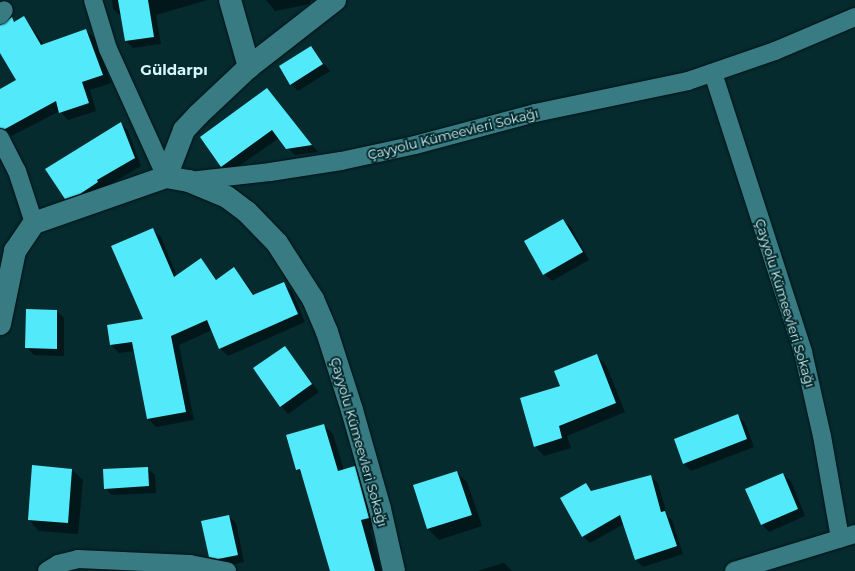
<!DOCTYPE html>
<meta charset="utf-8">
<style>
body{margin:0}
#map{position:relative;width:855px;height:571px;overflow:hidden;background:#052b2f;font-family:Montserrat,sans-serif}
div>[style]{position:absolute}
.shadow>*{inset:0;background:#0007}
.building>*{inset:0;background:#52eafa}
.roads{filter:drop-shadow(0 0 1px #001214) drop-shadow(0 0 1px #001214)}
.minor>*{height:18px;margin:-9px;padding:0 9px;transform-origin:9px;border-radius:9px;background:#387b82}
.tertiary>*{height:22px;margin:-11px;padding:0 11px;transform-origin:11px;border-radius:11px;background:#387b82}
span{translate:-50% -50%;white-space:nowrap;text-align:center;line-height:1.15;-webkit-text-stroke:4px #052b2f;paint-order:stroke}
.street-label{font-size:13px;color:#d7f8fb}
.quarter-label{font-size:15px;color:#d7f8fb;font-weight:700}
</style>
<div id="map">
<div class="shadow">
<div style="clip-path:polygon(112px 0,207px 0,156px 15px,161px 44px,133px 48px,126px 41px,122px 17px,113px 9px)"></div>
<div style="clip-path:polygon(266px 0,314px 0,310px 1px,310px 4px,275px 11px)"></div>
<div style="clip-path:polygon(24px 17px,44px 45px,86px 30px,94px 38px,111px 83px,90px 90px,96px 111px,68px 120px,60px 111px,11px 136px,0 122px,0 91px,18px 80px,0 51px,0 26px,11px 19px,15px 22px)"></div>
<div style="clip-path:polygon(311px 47px,330px 71px,298px 91px,291px 84px)"></div>
<div style="clip-path:polygon(267px 89px,318px 152px,295px 155px,279px 138px,229px 173px,222px 166px)"></div>
<div style="clip-path:polygon(121px 123px,128px 131px,141px 166px,74px 206px,66px 198px)"></div>
<div style="clip-path:polygon(563px 220px,571px 227px,589px 260px,552px 281px,544px 274px)"></div>
<div style="clip-path:polygon(152px 229px,161px 237px,177px 276px,201px 259px,217px 280px,234px 268px,255px 295px,283px 283px,292px 291px,305px 322px,228px 356px,220px 348px,212px 330px,179px 345px,194px 420px,156px 427px,148px 419px,135px 351px,119px 353px,111px 345px,145px 320px)"></div>
<div style="clip-path:polygon(57px 311px,64px 318px,64px 356px,34px 355px,26px 347px)"></div>
<div style="clip-path:polygon(285px 347px,319px 392px,288px 414px,281px 406px)"></div>
<div style="clip-path:polygon(596px 355px,606px 365px,625px 412px,567px 436px,571px 448px,544px 456px,535px 446px,562px 387px)"></div>
<div style="clip-path:polygon(738px 416px,745px 423px,754px 447px,691px 471px,684px 464px)"></div>
<div style="clip-path:polygon(324px 425px,333px 434px,344px 470px,354px 467px,364px 476px,378px 527px,370px 529px,381px 571px,331px 571px,302px 475px,297px 470px,287px 436px)"></div>
<div style="clip-path:polygon(147px 468px,155px 475px,156px 493px,112px 495px,105px 488px)"></div>
<div style="clip-path:polygon(72px 470px,83px 480px,78px 534px,39px 531px,29px 520px)"></div>
<div style="clip-path:polygon(457px 472px,467px 482px,482px 526px,439px 540px,428px 529px,414px 485px)"></div>
<div style="clip-path:polygon(783px 474px,791px 481px,805px 516px,769px 532px,762px 524px)"></div>
<div style="clip-path:polygon(650px 476px,658px 483px,667px 515px,672px 520px,683px 554px,643px 567px,636px 560px,624px 524px,590px 543px,583px 536px,586px 484px,593px 492px)"></div>
<div style="clip-path:polygon(229px 516px,236px 523px,244px 562px,226px 566px,217px 564px,210px 556px)"></div>
<div style="clip-path:polygon(504px 563px,512px 571px,477px 571px)"></div>
</div>
<div class="building">
<div style="clip-path:polygon(118px 0,148px 0,154px 37px,125px 41px)"></div>
<div style="clip-path:polygon(24px 16px,41px 45px,86px 29px,103px 75px,82px 82px,89px 103px,59px 113px,56px 101px,5px 129px,0 128px,0 89px,16px 80px,0 53px,0 25px,12px 17px,14px 22px)"></div>
<div style="clip-path:polygon(311px 46px,323px 64px,290px 85px,279px 66px)"></div>
<div style="clip-path:polygon(267px 88px,312px 145px,286px 149px,272px 130px,221px 167px,200px 137px)"></div>
<div style="clip-path:polygon(121px 122px,135px 158px,97px 180px,98px 182px,80px 194px,65px 199px,45px 169px)"></div>
<div style="clip-path:polygon(563px 219px,583px 252px,543px 275px,524px 241px)"></div>
<div style="clip-path:polygon(153px 228px,174px 277px,201px 258px,216px 280px,234px 267px,253px 295px,284px 282px,298px 314px,219px 349px,207px 320px,171px 336px,186px 412px,147px 419px,132px 342px,110px 345px,107px 325px,143px 319px,111px 246px)"></div>
<div style="clip-path:polygon(26px 309px,57px 310px,57px 349px,25px 348px)"></div>
<div style="clip-path:polygon(285px 346px,312px 384px,280px 407px,253px 368px)"></div>
<div style="clip-path:polygon(597px 354px,616px 403px,559px 426px,562px 438px,534px 447px,520px 398px,560px 386px,554px 371px)"></div>
<div style="clip-path:polygon(738px 414px,747px 439px,683px 464px,674px 439px)"></div>
<div style="clip-path:polygon(324px 424px,338px 471px,355px 466px,369px 518px,361px 520px,375px 571px,330px 571px,300px 469px,296px 470px,286px 435px)"></div>
<div style="clip-path:polygon(32px 465px,72px 469px,68px 523px,28px 520px)"></div>
<div style="clip-path:polygon(148px 467px,149px 486px,104px 489px,103px 469px)"></div>
<div style="clip-path:polygon(457px 471px,472px 515px,427px 529px,413px 485px)"></div>
<div style="clip-path:polygon(783px 473px,798px 509px,761px 525px,745px 489px)"></div>
<div style="clip-path:polygon(651px 475px,661px 512px,665px 511px,677px 546px,635px 560px,620px 515px,582px 537px,560px 498px,586px 483px,591px 491px)"></div>
<div style="clip-path:polygon(229px 515px,238px 555px,218px 559px,209px 557px,201px 521px)"></div>
</div>
<div class="roads">
<div class="minor">
<div style="left:93px;top:0;width:51px;rotate:73deg"></div>
<div style="left:108px;top:49px;width:141px;rotate:65.6deg"></div>
<div style="left:0;top:15px;width:6px;rotate:-51deg"></div>
<div style="left:713px;top:73px;width:293px;rotate:72.1deg"></div>
<div style="left:803px;top:352px;width:86px;rotate:77.3deg"></div>
<div style="left:822px;top:436px;width:104px;rotate:80deg"></div>
<div style="left:0;top:138px;width:37px;rotate:63deg"></div>
<div style="left:17px;top:171px;width:55px;rotate:71.9deg"></div>
<div style="left:189px;top:181px;width:81px;rotate:-6.3deg"></div>
<div style="left:270px;top:172px;width:72px;rotate:-8.8deg"></div>
<div style="left:341px;top:161px;width:76px;rotate:-12.2deg"></div>
<div style="left:415px;top:145px;width:124px;rotate:-14.9deg"></div>
<div style="left:535px;top:113px;width:156px;rotate:-11.8deg"></div>
<div style="left:688px;top:81px;width:92px;rotate:-19deg"></div>
<div style="left:775px;top:51px;width:87px;rotate:-23deg"></div>
<div style="left:47px;top:571px;width:13px;rotate:-32deg"></div>
<div style="left:58px;top:564px;width:21px;rotate:-14deg"></div>
<div style="left:78px;top:559px;width:112px;rotate:2.6deg"></div>
<div style="left:190px;top:564px;width:38px;rotate:11deg"></div>
<div style="left:734px;top:571px;width:127px;rotate:-17deg"></div>
</div>
<div class="tertiary">
<div style="left:230px;top:0;width:70px;rotate:74.2deg"></div>
<div style="left:166px;top:177px;width:50px;rotate:-69deg"></div>
<div style="left:184px;top:130px;width:21px;rotate:-47deg"></div>
<div style="left:198px;top:115px;width:70px;rotate:-43.3deg"></div>
<div style="left:249px;top:67px;width:109px;rotate:-37.9deg"></div>
<div style="left:0;top:324px;width:75px;rotate:-78.4deg"></div>
<div style="left:15px;top:251px;width:34px;rotate:-56deg"></div>
<div style="left:34px;top:223px;width:140px;rotate:-19.2deg"></div>
<div style="left:166px;top:177px;width:23px;rotate:10deg"></div>
<div style="left:189px;top:181px;width:41px;rotate:22.8deg"></div>
<div style="left:227px;top:197px;width:25px;rotate:37deg"></div>
<div style="left:247px;top:212px;width:43px;rotate:45.9deg"></div>
<div style="left:277px;top:243px;width:67px;rotate:57.3deg"></div>
<div style="left:313px;top:299px;width:36px;rotate:67deg"></div>
<div style="left:327px;top:332px;width:82px;rotate:72.2deg"></div>
<div style="left:352px;top:410px;width:103px;rotate:74.2deg"></div>
<div style="left:380px;top:509px;width:64px;rotate:77.3deg"></div>
</div>
</div>
<div class="street-label">
<span style="left:453px;top:134px;rotate:-14deg">Çayyolu Kümeevleri Sokağı</span>
<span style="left:785px;top:303px;rotate:73deg">Çayyolu Kümeevleri Sokağı</span>
<span style="left:359px;top:442px;rotate:74deg">Çayyolu Kümeevleri Sokağı</span>
</div>
<div class="quarter-label">
<span style="left:174px;top:70px">Güldarpı</span>
</div>
</div>
